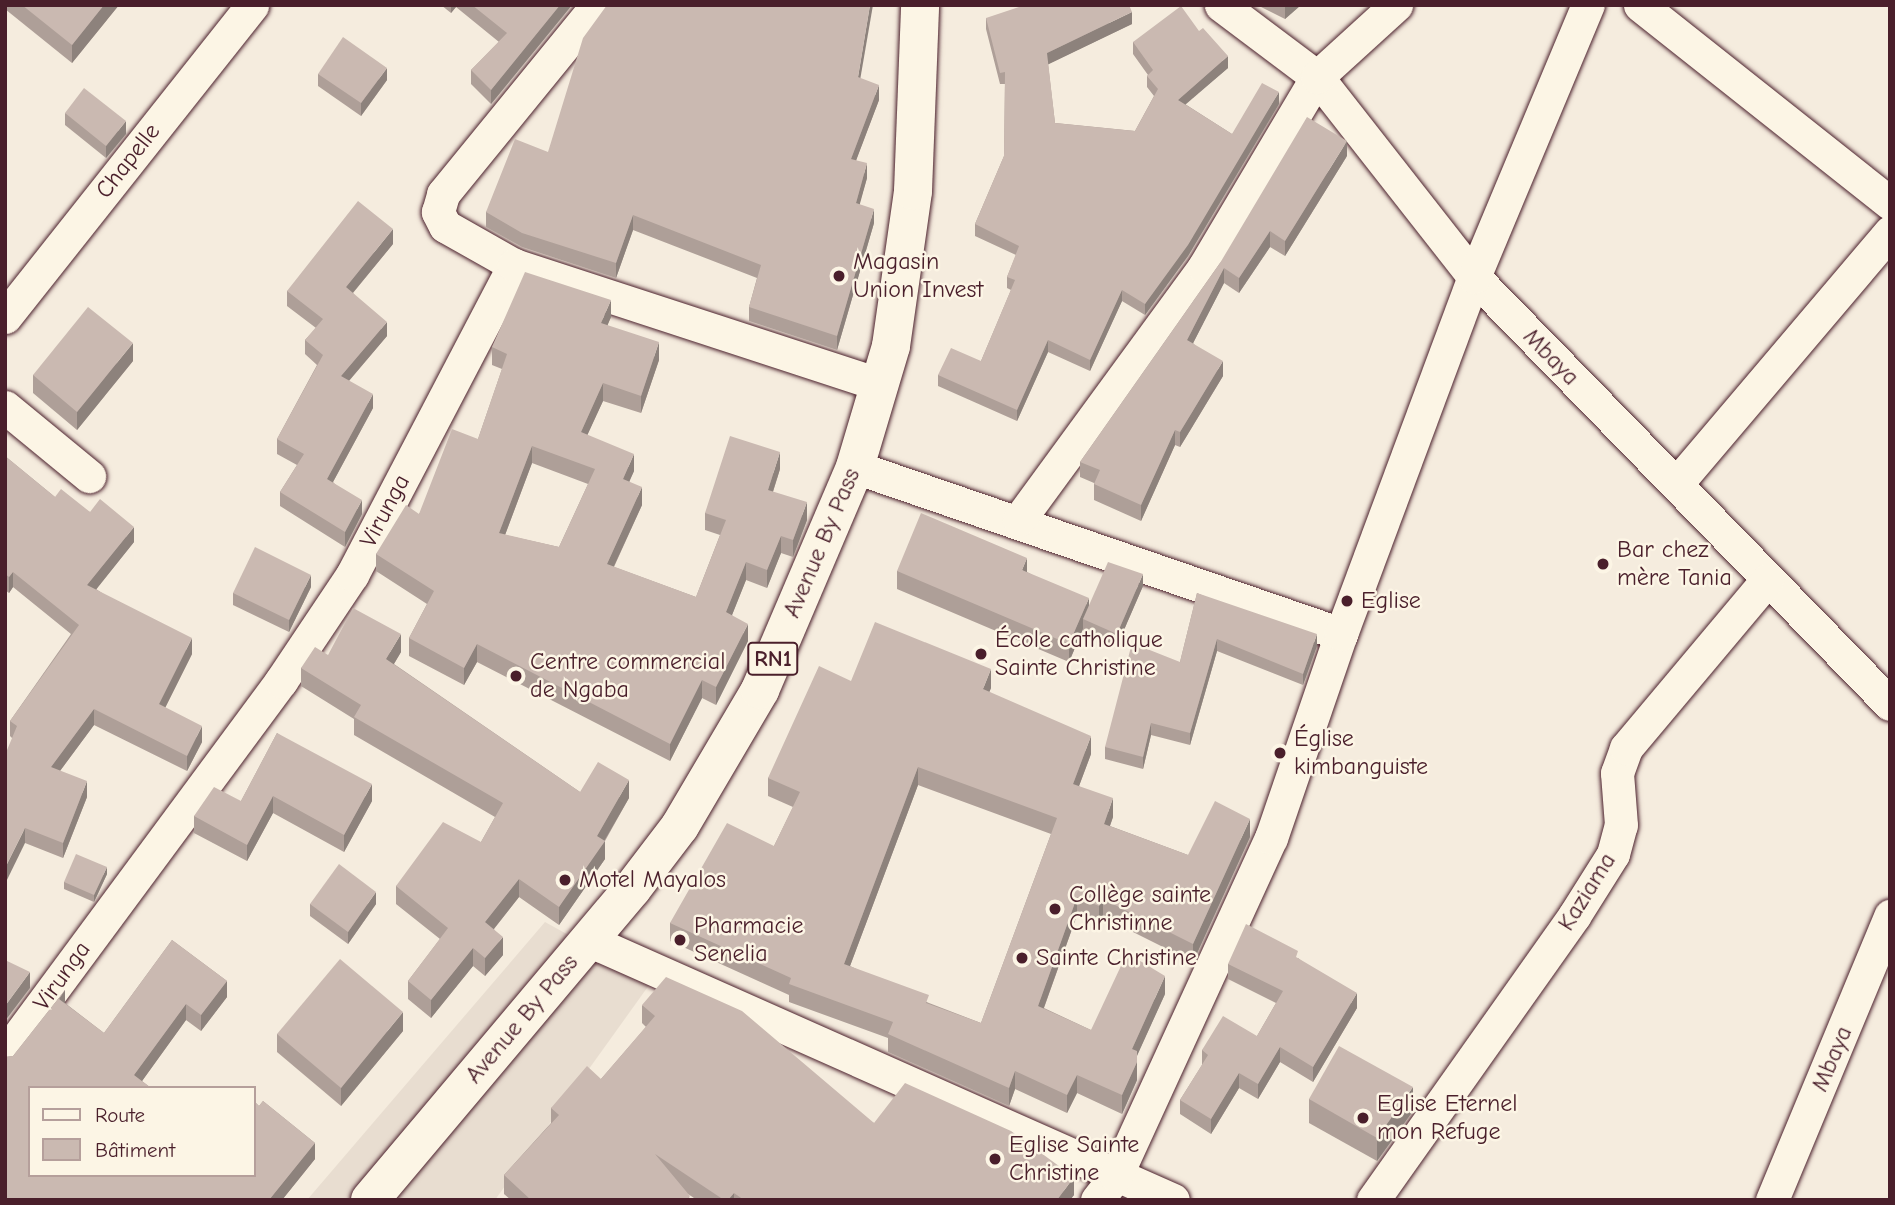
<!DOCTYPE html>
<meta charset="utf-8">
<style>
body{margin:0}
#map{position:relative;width:1895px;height:1205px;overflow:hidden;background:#f5ecde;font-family:"Comic Neue",sans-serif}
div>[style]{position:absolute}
.built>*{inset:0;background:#e8ddd0}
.roads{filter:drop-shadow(0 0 2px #4a1f2b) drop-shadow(0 0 2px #4a1f2b)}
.street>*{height:33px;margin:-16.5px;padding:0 16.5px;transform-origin:16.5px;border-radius:16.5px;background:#fcf5e5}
.highway>*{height:38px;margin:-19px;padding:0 19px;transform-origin:19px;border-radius:19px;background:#fcf5e5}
.wall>*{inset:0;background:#ae9f98}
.shaded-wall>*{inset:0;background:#8d827c}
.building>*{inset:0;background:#cab9b1}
.dots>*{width:19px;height:19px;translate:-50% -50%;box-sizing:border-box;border:4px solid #fcf5e5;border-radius:50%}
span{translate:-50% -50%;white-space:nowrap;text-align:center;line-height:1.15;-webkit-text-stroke:5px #fcf5e5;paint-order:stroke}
.shield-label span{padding:2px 5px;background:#fcf5e5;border:2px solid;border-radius:5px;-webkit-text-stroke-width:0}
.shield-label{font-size:23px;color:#4a1f2b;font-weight:700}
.street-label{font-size:24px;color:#4a1f2b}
.poi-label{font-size:24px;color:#4a1f2b}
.left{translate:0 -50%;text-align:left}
.frame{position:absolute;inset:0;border:7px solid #4a1f2b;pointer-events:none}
.legend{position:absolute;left:28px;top:1086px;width:228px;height:91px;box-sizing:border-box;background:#fcf5e5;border:2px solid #b59f9b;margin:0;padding:9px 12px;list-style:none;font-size:21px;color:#4a1f2b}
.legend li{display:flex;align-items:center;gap:14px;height:35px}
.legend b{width:35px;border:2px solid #b59f9b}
</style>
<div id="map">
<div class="built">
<div style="clip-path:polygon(545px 922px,652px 981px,495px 1200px,307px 1200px)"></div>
</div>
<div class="roads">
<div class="street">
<div style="left:1221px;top:5px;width:120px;rotate:36.9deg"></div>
<div style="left:1317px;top:77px;width:254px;rotate:51.9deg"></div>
<div style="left:1474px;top:277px;width:596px;rotate:45.75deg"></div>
<div style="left:1640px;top:5px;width:319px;rotate:38.4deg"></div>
<div style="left:514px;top:265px;width:79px;rotate:-150.5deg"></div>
<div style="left:445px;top:226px;width:16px;rotate:-117deg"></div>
<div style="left:438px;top:212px;width:19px;rotate:-74deg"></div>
<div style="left:443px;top:194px;width:244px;rotate:-50.8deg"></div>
<div style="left:5px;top:317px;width:398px;rotate:-51.6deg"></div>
<div style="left:5px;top:407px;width:109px;rotate:39.4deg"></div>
<div style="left:855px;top:467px;width:514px;rotate:18.96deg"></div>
<div style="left:1678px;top:482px;width:328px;rotate:-49.7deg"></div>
<div style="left:1019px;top:520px;width:313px;rotate:-53.8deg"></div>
<div style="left:1204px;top:267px;width:221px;rotate:-59.3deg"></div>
<div style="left:1317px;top:77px;width:107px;rotate:-42.3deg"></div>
<div style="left:588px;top:940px;width:640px;rotate:23.96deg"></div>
<div style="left:5px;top:1054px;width:464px;rotate:-53.5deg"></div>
<div style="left:281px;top:681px;width:128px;rotate:-56.2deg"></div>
<div style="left:352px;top:575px;width:350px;rotate:-62.4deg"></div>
<div style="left:514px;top:265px;width:386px;rotate:18.1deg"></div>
<div style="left:1097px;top:1200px;width:31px;rotate:-52deg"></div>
<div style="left:1116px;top:1176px;width:372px;rotate:-65.4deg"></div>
<div style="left:1271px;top:838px;width:216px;rotate:-71.1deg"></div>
<div style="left:1341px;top:634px;width:381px;rotate:-69.6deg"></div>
<div style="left:1474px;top:277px;width:295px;rotate:-67.3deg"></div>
<div style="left:1373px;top:1200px;width:348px;rotate:-54.7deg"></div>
<div style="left:1574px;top:916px;width:73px;rotate:-57.8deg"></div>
<div style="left:1613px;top:854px;width:30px;rotate:-75deg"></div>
<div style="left:1621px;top:825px;width:52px;rotate:-94.4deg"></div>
<div style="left:1617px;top:773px;width:27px;rotate:-70deg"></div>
<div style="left:1626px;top:748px;width:219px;rotate:-50deg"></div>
<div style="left:1772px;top:1200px;width:308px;rotate:-67.4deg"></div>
</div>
<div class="highway">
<div style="left:370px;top:1200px;width:407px;rotate:-49.9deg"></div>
<div style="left:632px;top:889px;width:79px;rotate:-52.7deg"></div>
<div style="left:680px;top:826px;width:158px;rotate:-59.5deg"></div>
<div style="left:760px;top:690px;width:242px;rotate:-66.9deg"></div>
<div style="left:855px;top:467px;width:126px;rotate:-73.4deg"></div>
<div style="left:891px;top:346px;width:157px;rotate:-81.9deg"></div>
<div style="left:913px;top:191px;width:186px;rotate:-87.8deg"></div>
</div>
</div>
<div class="wall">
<div style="clip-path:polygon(5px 5px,119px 5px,72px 63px,5px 9px)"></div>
<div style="clip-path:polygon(441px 5px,572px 5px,491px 104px,471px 84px,471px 70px,499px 42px,456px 7px,451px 13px)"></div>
<div style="clip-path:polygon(1258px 5px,1301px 5px,1285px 19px,1261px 7px)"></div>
<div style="clip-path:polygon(986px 18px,1132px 24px,1048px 64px,1055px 123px,1135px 131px,1154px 96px,1147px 87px,1147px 76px,1148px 75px,1133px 54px,1133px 42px,1199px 31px,1228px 68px,1185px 104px,1232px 134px,1279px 104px,1188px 256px,1145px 315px,1122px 301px,1090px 371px,1048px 352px,1017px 421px,938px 386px,938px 375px,981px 361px,1011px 290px,1007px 288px,1007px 277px,1016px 255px,975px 236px,975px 224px,1004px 156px,1005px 84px,1000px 84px,986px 29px)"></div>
<div style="clip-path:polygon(318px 74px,387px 80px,361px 116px,318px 86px)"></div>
<div style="clip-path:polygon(860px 78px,879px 100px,856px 160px,867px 178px,859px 205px,874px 223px,837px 350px,749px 321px,749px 307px,757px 278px,633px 230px,616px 278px,522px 247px,486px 227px,486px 212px,548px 152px)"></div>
<div style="clip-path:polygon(65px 113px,126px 134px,106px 158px,65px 125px)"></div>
<div style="clip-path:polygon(1347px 156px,1285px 256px,1270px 247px,1239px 293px,1224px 283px,1193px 343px,1223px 376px,1180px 447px,1175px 445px,1141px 521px,1094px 500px,1094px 483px,1080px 477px,1080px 462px,1220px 263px)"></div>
<div style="clip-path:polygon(393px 244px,353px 293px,387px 336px,349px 381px,373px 408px,333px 482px,362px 514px,345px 547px,280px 506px,280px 492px,297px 465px,277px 454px,277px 439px,317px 365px,305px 354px,305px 340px,316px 328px,287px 306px,287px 291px)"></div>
<div style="clip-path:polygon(evenodd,611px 317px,607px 325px,659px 360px,641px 413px,603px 401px,587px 435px,634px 471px,629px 481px,642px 505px,614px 567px,696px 597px,720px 535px,705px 530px,705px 513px,780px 469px,773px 492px,807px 520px,793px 557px,781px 553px,767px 588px,746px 580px,732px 615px,748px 641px,716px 705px,702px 698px,670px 761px,477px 662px,464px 685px,409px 656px,409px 638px,427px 604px,376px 571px,376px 554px,419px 514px,478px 439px,502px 369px,492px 365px,492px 347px,611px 317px,532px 463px,588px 484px,559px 547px,505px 535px,532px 463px)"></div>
<div style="clip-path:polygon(133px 361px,77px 430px,33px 393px,33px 375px)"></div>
<div style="clip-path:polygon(5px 456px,55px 497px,90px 512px,134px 542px,96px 589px,192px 654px,165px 708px,202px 742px,187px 771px,94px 725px,60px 771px,87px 797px,63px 858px,25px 843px,12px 738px,10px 736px,10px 721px,71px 634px,13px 587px,9px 593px,5px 590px)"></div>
<div style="clip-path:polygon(897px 571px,1027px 572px,1089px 607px,1143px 586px,1117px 646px,1083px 632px,1083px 629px,1069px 662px,897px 589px)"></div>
<div style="clip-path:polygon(311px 587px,289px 632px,233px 605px,233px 593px)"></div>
<div style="clip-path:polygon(1197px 593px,1317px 646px,1303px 685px,1217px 651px,1190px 745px,1151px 735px,1143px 769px,1105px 759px,1105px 747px,1180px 662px)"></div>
<div style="clip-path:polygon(401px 652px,394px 664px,580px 792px,629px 798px,605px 841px,605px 859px,559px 925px,519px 897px,494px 929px,503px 955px,485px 976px,473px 966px,431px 1018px,408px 999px,408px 981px,440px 939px,396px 904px,396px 886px,481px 842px,495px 817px,354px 735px,354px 719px,301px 686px,301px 668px,328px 655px)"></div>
<div style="clip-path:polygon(evenodd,851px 681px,991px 688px,989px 692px,1091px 754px,1079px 786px,1113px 817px,1110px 826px,1188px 855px,1250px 837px,1193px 962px,1103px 917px,1099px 924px,1077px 915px,1044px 1008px,1091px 1030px,1165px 994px,1137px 1055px,1137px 1080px,1122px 1114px,1077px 1093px,1067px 1113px,1015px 1089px,1009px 1106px,888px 1052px,888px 1038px,789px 1002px,789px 995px,670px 941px,670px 923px,774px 846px,793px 807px,768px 796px,768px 778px,851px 681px,918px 785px,1051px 834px,981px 1023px,929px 1003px,850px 966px,918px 785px)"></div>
<div style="clip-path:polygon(277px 733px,372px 801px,344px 852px,273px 813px,247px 861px,194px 833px,194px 816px,241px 801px)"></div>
<div style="clip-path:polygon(107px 874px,94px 902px,64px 889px,64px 882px)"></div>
<div style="clip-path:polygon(310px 904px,376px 904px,348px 944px,310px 916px)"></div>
<div style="clip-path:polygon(172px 940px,227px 981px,227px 997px,201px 1031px,186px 1020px,142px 1081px,151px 1088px,30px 1088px,30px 1175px,254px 1175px,254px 1101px,259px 1106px,263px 1101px,315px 1143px,315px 1159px,282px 1200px,5px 1200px,5px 1057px,13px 1056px,65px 990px,65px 1003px,104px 1033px)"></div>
<div style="clip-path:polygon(1298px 958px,1357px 1008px,1313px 1082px,1280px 1062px,1258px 1099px,1239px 1088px,1211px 1134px,1180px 1114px,1180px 1100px,1202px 1065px,1202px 1050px,1257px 1036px,1276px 1003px,1228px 979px,1228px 964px)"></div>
<div style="clip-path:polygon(642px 1005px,874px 1123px,1074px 1195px,1070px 1200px,697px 1200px,688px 1194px,690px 1200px,511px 1200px,504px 1194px,504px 1175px,551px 1123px,551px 1108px,601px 1079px,646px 1027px,642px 1023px)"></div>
<div style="clip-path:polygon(403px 1031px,341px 1106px,277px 1052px,277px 1034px)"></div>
<div style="clip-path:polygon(1309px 1099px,1413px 1111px,1377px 1161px,1309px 1123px)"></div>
</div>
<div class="shaded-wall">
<div style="clip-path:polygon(104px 5px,119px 5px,72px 63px,72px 45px)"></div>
<div style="clip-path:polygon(451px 5px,456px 5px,456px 7px,451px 13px)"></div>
<div style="clip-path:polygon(560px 5px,572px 5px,491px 104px,491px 90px)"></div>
<div style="clip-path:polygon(870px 5px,873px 5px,858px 92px,858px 77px)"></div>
<div style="clip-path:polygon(1285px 5px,1301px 5px,1285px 19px)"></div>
<div style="clip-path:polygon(1132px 12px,1132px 24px,1047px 65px,1047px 53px)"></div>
<div style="clip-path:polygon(1228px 56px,1228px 68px,1178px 111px,1178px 100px)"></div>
<div style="clip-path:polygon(387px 68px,387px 80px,361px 116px,361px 103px)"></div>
<div style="clip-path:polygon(879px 85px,879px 100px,851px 174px,851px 159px)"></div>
<div style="clip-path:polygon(1279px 92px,1279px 104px,1188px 256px,1145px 315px,1145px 304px)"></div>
<div style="clip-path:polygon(126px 121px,126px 134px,106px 158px,106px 146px)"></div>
<div style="clip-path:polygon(1347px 141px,1347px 156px,1285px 256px,1285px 241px)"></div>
<div style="clip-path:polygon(867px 163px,867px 178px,856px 218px,856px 203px)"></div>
<div style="clip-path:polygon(874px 209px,874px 223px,837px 350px,837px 336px)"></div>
<div style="clip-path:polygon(633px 215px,633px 230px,616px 278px,616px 263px)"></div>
<div style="clip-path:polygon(393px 229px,393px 244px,346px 301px,346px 287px)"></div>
<div style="clip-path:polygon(1270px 231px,1270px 247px,1239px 293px,1239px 278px)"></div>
<div style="clip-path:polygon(1224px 268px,1224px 283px,1187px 355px,1187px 340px)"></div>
<div style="clip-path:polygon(1122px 290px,1122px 301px,1090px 371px,1090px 360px)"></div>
<div style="clip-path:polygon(611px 300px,611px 317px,601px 341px,601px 323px)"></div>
<div style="clip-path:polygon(387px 322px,387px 336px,341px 390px,341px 376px)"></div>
<div style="clip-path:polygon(1048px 340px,1048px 352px,1017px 421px,1017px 410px)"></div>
<div style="clip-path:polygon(659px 342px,659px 360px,641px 413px,641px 396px)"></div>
<div style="clip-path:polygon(133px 343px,133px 361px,77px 430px,77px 412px)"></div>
<div style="clip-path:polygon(1223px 361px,1223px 376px,1180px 447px,1180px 432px)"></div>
<div style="clip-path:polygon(603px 383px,603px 401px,581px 449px,581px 432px)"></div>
<div style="clip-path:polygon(373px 394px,373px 408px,327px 493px,327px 479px)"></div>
<div style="clip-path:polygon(1175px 430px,1175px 445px,1141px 521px,1141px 505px)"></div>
<div style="clip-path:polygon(532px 446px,532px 463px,499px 551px,499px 533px)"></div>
<div style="clip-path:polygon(780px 452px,780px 469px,768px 507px,768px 490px)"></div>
<div style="clip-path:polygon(634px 454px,634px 471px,623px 496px,623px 479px)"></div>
<div style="clip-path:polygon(642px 487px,642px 505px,607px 581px,607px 564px)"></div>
<div style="clip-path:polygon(362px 500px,362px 514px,345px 547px,345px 532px)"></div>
<div style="clip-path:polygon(807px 502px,807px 520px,793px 557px,793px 540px)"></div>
<div style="clip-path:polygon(134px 527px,134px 542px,87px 601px,87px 585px)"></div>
<div style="clip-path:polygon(781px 536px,781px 553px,767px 588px,767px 570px)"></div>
<div style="clip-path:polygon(1027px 558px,1027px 576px,1022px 570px)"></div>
<div style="clip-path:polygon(746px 562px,746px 580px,726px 630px,726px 612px)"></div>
<div style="clip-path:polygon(13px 572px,13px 587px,9px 593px,9px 577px)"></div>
<div style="clip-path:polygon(1143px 574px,1143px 586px,1117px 646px,1117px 634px)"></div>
<div style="clip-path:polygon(311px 575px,311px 587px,289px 632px,289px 620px)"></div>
<div style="clip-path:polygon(1089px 598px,1089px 616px,1083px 619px,1083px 629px,1069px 662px,1069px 644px)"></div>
<div style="clip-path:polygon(748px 624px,748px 641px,716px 705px,716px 687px)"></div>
<div style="clip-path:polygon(401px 634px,401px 652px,386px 677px,386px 659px)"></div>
<div style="clip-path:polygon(1317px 634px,1317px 646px,1303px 685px,1303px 674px)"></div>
<div style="clip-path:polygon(192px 638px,192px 654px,159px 720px,159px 704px)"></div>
<div style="clip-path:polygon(1217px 639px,1217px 651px,1190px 745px,1190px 733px)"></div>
<div style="clip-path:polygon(477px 644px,477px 662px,464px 685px,464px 668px)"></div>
<div style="clip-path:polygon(991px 669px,991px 688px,983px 707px,983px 689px)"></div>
<div style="clip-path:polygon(702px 680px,702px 698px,670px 761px,670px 744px)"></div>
<div style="clip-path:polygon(94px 709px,94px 725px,51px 783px,51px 767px)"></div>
<div style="clip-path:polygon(1151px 723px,1151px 735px,1143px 769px,1143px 757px)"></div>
<div style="clip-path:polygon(202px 726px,202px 742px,187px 771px,187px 756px)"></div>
<div style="clip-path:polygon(1091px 736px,1091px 754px,1073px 802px,1073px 784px)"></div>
<div style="clip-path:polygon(918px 767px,918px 785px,844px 982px,844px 964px)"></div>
<div style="clip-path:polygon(629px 780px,629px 798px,600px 848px,605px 841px,605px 859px,559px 925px,559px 907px,597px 836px)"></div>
<div style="clip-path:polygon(87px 781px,87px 797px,63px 858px,63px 843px)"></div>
<div style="clip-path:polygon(372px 784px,372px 801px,344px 852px,344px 835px)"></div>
<div style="clip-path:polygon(273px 796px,273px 813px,247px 861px,247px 845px)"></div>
<div style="clip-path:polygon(1113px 798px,1113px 817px,1104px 842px,1104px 824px)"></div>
<div style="clip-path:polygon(1250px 819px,1250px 837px,1193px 962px,1193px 944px)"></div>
<div style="clip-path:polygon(25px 828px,25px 843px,5px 884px,5px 868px)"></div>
<div style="clip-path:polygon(107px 867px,107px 874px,94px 902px,94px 895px)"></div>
<div style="clip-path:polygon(519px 879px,519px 897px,485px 940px,485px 922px)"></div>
<div style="clip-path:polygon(376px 892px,376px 904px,348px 944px,348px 932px)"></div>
<div style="clip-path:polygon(1077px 897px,1077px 915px,1038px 1024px,1038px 1006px)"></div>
<div style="clip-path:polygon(1103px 899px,1103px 917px,1099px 924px,1099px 906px)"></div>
<div style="clip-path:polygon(503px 937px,503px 955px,485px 976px,485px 958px)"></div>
<div style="clip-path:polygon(473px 948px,473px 966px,431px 1018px,431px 1000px)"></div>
<div style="clip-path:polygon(30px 972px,30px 988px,5px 1021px,5px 1006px)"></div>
<div style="clip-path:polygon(1165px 976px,1165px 994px,1132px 1067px,1132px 1049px)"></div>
<div style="clip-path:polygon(227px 981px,227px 997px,201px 1031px,201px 1015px)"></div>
<div style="clip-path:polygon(65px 990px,65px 1006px,59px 999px)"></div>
<div style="clip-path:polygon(1357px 993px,1357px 1008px,1313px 1082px,1313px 1067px)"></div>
<div style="clip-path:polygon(186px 1004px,186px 1020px,137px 1088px,134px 1075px)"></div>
<div style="clip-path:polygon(403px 1012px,403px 1031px,341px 1106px,341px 1088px)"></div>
<div style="clip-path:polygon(1280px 1047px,1280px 1062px,1258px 1099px,1258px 1084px)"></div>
<div style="clip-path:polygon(1137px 1062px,1137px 1080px,1122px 1114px,1122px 1095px)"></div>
<div style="clip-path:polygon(1015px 1071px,1015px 1089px,1009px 1106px,1009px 1088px)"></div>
<div style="clip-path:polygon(1239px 1073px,1239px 1088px,1211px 1134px,1211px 1119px)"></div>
<div style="clip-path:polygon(1077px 1075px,1077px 1093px,1067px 1113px,1067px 1095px)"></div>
<div style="clip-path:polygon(1413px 1087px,1413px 1111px,1377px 1161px,1377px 1138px)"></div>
<div style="clip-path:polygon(315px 1143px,315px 1159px,282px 1200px,269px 1200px)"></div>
<div style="clip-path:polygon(1074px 1177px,1074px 1195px,1070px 1200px,1057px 1200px)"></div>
<div style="clip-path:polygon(734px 1193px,734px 1200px,728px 1200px)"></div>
</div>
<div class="building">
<div style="clip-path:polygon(22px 5px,104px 5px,72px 45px)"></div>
<div style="clip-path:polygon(472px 5px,560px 5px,491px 90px,471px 70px,507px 33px)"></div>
<div style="clip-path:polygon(607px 5px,870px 5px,858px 77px,879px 85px,851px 159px,867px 163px,856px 203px,874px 209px,837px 336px,749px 307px,761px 265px,633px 215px,616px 263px,522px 233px,486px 212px,515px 139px,548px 152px,583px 38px)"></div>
<div style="clip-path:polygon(1025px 5px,1129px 5px,1132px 12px,1047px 53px,1055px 123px,1135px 131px,1158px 89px,1147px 76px,1153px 70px,1133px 42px,1181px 6px,1199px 31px,1203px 28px,1228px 56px,1178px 100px,1232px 134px,1262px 83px,1279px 92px,1188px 245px,1145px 304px,1122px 290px,1090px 360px,1048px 340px,1017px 410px,938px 375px,951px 348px,981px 361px,1015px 280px,1007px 277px,1019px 246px,975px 224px,1004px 156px,1005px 72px,1000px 73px,986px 18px)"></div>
<div style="clip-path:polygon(343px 37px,387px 68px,361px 103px,318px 74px)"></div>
<div style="clip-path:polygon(84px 88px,126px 121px,106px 146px,65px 113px)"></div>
<div style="clip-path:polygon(1307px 117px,1347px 141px,1285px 241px,1270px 231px,1239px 278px,1224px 268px,1187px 340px,1223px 361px,1180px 432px,1175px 430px,1141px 505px,1094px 484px,1100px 470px,1080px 462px,1220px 263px)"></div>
<div style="clip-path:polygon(358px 201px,393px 229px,346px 287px,387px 322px,341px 376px,373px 394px,327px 479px,362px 500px,345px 532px,280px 492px,304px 454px,277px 439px,323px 355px,305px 340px,323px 319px,287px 291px)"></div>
<div style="clip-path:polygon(evenodd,525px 272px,611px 300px,601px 323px,659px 342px,641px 396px,603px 383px,581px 432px,634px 454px,623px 479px,642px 487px,607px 564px,696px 597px,726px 520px,705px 513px,730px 436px,780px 452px,768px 490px,807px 502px,793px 540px,781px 536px,767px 570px,746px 562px,726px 612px,748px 624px,716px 687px,702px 680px,670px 744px,477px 644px,464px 668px,409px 638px,434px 591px,376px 554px,406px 505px,419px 514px,452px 429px,478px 439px,507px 354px,492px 347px,525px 272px,532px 446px,595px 469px,559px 547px,499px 533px,532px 446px)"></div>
<div style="clip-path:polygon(88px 307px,133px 343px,77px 412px,33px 375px)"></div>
<div style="clip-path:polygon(5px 456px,55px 497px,61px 489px,90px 512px,100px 499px,134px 527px,87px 585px,192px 638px,159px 704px,202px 726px,187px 756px,94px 709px,51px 767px,87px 781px,63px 843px,25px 828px,5px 868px,5px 755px,17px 726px,10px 721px,79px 625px,13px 572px,9px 577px,5px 574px)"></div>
<div style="clip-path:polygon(921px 513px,1027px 558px,1022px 570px,1089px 598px,1069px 644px,897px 571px)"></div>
<div style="clip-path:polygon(255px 547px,311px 575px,289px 620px,233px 593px)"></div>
<div style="clip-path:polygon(1108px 562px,1143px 574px,1117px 634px,1083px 619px)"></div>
<div style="clip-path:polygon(1197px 593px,1317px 634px,1303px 674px,1217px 639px,1190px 733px,1151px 723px,1143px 757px,1105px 747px,1132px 643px,1180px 662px)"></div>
<div style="clip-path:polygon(353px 608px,401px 634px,386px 659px,580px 792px,598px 762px,629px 780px,597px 836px,605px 841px,559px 907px,519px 879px,485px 922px,503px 937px,485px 958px,473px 948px,431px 1000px,408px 981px,448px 928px,396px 886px,443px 822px,481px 842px,503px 803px,354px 717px,361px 705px,301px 668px,315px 647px,328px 655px)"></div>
<div style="clip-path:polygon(evenodd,875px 622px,991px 669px,983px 689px,1091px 736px,1073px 784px,1113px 798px,1104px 824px,1188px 855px,1215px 801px,1250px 819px,1193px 944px,1103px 899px,1099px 906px,1077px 897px,1038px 1006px,1091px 1030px,1127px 953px,1165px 976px,1132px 1049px,1137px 1051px,1137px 1062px,1122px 1095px,1077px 1075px,1067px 1095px,1015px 1071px,1009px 1088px,888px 1034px,893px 1022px,789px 984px,791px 978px,670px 923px,727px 823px,774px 846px,800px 792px,768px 778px,819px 666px,851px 681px,875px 622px,918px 767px,1057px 818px,981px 1023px,926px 1003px,929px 995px,844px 964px,918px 767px)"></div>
<div style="clip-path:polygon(277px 733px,372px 784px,344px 835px,273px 796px,247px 845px,194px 816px,214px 787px,241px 801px)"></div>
<div style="clip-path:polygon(76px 854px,107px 867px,94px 895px,64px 882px)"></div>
<div style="clip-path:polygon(339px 864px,376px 892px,348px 932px,310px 904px)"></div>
<div style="clip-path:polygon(1246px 924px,1298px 951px,1296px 957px,1357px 993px,1313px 1067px,1280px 1047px,1258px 1084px,1239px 1073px,1211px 1119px,1180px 1100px,1208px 1055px,1202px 1050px,1223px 1016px,1257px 1036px,1283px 991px,1228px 964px)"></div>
<div style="clip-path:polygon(172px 940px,227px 981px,201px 1015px,186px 1004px,134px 1075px,151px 1088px,30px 1088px,30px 1175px,254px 1175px,254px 1101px,259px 1106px,263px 1101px,315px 1143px,269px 1200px,5px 1200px,5px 1057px,13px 1056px,65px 990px,59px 999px,104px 1033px)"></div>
<div style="clip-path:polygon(340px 959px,403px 1012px,341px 1088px,277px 1034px)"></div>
<div style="clip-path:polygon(5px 960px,30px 972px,5px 1006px)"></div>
<div style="clip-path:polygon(666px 977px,742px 1011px,874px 1123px,905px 1083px,1011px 1131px,1074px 1177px,1057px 1200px,744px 1200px,734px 1193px,728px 1200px,724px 1200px,655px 1154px,690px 1196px,687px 1200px,531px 1200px,504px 1175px,559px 1115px,551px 1108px,587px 1066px,601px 1079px,655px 1016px,642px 1005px)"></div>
<div style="clip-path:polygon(1339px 1046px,1413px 1087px,1377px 1138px,1309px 1099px)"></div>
</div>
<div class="dots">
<div style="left:839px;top:276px;background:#4a1f2b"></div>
<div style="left:1603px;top:564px;background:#4a1f2b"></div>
<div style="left:1347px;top:601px;background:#4a1f2b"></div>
<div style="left:981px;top:654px;background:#4a1f2b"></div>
<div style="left:516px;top:676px;background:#4a1f2b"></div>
<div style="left:1280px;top:753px;background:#4a1f2b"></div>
<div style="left:565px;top:880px;background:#4a1f2b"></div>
<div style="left:1055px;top:909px;background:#4a1f2b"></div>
<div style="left:680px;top:940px;background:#4a1f2b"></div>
<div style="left:1022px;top:958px;background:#4a1f2b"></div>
<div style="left:1363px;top:1118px;background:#4a1f2b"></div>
<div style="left:995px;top:1159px;background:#4a1f2b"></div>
</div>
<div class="shield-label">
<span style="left:773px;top:659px">RN1</span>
</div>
<div class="street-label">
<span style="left:128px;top:161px;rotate:-52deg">Chapelle</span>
<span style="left:1551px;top:357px;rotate:46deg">Mbaya</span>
<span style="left:385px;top:511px;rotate:-62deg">Virunga</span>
<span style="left:822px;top:543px;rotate:-67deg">Avenue By Pass</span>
<span style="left:1587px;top:892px;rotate:-58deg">Kaziama</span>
<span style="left:62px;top:976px;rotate:-54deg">Virunga</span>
<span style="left:522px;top:1019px;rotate:-50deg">Avenue By Pass</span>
<span style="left:1832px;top:1059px;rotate:-67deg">Mbaya</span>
</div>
<div class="poi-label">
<span class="left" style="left:853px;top:276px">Magasin<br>Union Invest</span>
<span class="left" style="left:1617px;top:564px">Bar chez<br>mère Tania</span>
<span class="left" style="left:1361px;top:601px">Eglise</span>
<span class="left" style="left:995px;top:654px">École catholique<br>Sainte Christine</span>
<span class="left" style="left:530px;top:676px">Centre commercial<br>de Ngaba</span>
<span class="left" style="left:1294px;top:753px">Église<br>kimbanguiste</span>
<span class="left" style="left:579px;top:880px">Motel Mayalos</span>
<span class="left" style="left:1069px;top:909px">Collège sainte<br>Christinne</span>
<span class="left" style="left:694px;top:940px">Pharmacie<br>Senelia</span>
<span class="left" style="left:1036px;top:958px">Sainte Christine</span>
<span class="left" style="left:1377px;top:1118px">Eglise Eternel<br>mon Refuge</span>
<span class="left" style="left:1009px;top:1159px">Eglise Sainte<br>Christine</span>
</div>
<div class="frame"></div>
<ul class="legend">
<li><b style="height:9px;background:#fcf5e5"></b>Route</li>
<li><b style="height:19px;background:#cab9b1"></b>Bâtiment</li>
</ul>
</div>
